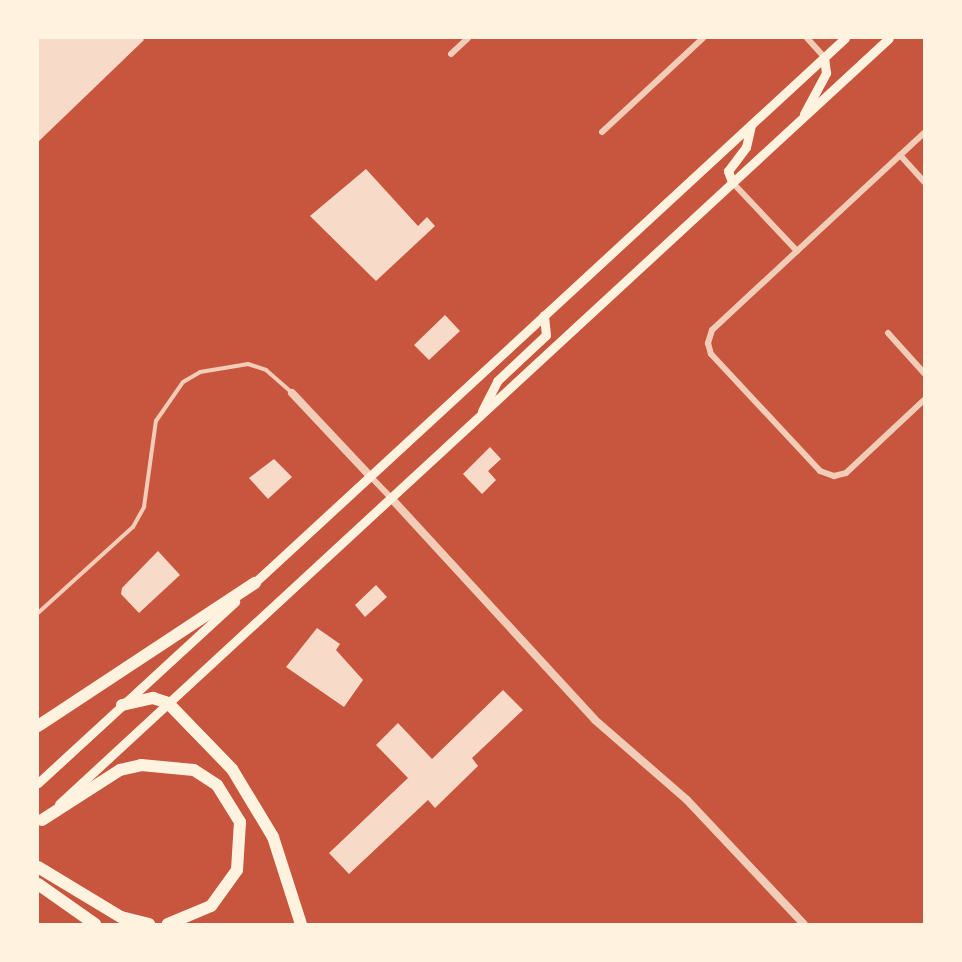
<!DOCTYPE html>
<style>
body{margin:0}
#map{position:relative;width:962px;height:962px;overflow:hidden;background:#c8553d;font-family:"Sofia Sans Condensed",sans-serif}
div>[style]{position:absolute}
.building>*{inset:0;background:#f7dbc8}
.service>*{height:4px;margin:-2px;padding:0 2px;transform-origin:2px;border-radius:2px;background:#f1ccb7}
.minor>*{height:6px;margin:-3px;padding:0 3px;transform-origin:3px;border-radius:3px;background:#f1ccb7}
.tertiary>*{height:8px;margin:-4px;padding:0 4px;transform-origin:4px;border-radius:4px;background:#f1ccb7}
.secondary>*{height:9px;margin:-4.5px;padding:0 4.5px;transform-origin:4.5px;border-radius:4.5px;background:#fff3e0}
.motorway>*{height:12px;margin:-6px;padding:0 6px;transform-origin:6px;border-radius:6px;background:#fff3e0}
span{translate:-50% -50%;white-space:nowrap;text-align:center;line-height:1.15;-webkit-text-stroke:5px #fff3e0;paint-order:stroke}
.frame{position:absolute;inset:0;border:39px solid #fff3e0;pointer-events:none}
</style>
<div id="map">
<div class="building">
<div style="clip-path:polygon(38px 38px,142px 38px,144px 40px,38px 142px)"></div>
<div style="clip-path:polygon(366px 169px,418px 226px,427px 217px,435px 226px,376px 281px,310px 216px)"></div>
<div style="clip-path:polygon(445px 315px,460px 331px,429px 360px,414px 345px)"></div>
<div style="clip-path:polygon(490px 447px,501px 459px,488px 471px,496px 480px,482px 494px,463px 474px)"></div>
<div style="clip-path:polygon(274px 459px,292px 477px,268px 499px,249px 478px)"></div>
<div style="clip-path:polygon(158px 551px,180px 575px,139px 613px,121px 594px,122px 588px)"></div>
<div style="clip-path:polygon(376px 585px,387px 597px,365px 617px,355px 605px)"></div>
<div style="clip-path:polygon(317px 628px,340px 644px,336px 650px,363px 680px,344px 707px,286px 667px)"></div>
<div style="clip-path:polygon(503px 690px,523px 710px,472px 758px,478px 766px,435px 808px,428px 800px,349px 874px,329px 853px,408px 778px,376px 745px,398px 723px,432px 759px)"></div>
</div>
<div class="service">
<div style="left:38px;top:613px;width:128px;rotate:-42.2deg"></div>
<div style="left:133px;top:527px;width:23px;rotate:-61deg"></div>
<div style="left:144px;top:507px;width:87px;rotate:-82.1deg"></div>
<div style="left:156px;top:421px;width:47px;rotate:-55.3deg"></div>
<div style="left:183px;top:382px;width:20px;rotate:-30deg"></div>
<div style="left:200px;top:372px;width:49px;rotate:-9.5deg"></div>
<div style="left:248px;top:364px;width:19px;rotate:18deg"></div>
<div style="left:266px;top:370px;width:33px;rotate:41deg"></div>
</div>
<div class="minor">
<div style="left:807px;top:38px;width:25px;rotate:48deg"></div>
<div style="left:451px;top:54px;width:23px;rotate:-43deg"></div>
<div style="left:602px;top:132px;width:138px;rotate:-42.9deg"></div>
<div style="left:924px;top:133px;width:289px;rotate:137.1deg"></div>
<div style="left:712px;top:330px;width:14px;rotate:107deg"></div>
<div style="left:708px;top:343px;width:11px;rotate:75deg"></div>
<div style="left:711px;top:354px;width:160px;rotate:47deg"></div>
<div style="left:820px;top:471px;width:15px;rotate:20deg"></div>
<div style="left:834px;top:476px;width:12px;rotate:-14deg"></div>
<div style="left:846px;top:473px;width:107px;rotate:-43.1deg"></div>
<div style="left:900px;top:155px;width:36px;rotate:48deg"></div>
<div style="left:732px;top:182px;width:95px;rotate:46.7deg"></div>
<div style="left:888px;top:333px;width:54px;rotate:48deg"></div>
<div style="left:370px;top:476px;width:30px;rotate:46deg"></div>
</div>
<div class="tertiary">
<div style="left:292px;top:393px;width:114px;rotate:46.8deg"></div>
<div style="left:391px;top:498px;width:301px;rotate:47.4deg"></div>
<div style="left:595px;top:720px;width:122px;rotate:41deg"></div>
<div style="left:687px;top:800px;width:170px;rotate:46.7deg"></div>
</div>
<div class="secondary">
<div style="left:804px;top:114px;width:47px;rotate:-61.8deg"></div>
<div style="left:826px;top:73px;width:16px;rotate:-97deg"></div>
<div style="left:732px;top:182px;width:12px;rotate:-110deg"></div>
<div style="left:728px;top:171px;width:30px;rotate:-53deg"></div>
<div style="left:746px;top:147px;width:23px;rotate:-77deg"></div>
<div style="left:482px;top:411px;width:34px;rotate:-63deg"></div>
<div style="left:497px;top:381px;width:67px;rotate:-43.2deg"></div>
<div style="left:546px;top:335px;width:20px;rotate:-96deg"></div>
<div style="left:251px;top:586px;width:808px;rotate:-42.69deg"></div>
<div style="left:38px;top:783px;width:268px;rotate:-42.6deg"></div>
<div style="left:59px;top:804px;width:1129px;rotate:-42.7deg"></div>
</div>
<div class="motorway">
<div style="left:122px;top:705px;width:32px;rotate:-13deg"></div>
<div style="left:153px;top:698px;width:16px;rotate:18deg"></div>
<div style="left:168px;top:703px;width:92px;rotate:45.9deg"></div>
<div style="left:232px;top:769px;width:79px;rotate:58.9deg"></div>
<div style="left:273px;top:837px;width:91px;rotate:72.2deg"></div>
<div style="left:38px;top:726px;width:260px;rotate:-33.4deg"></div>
<div style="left:42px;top:820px;width:93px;rotate:-32.7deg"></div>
<div style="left:120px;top:770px;width:22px;rotate:-13deg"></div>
<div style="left:141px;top:765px;width:53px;rotate:5.4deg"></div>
<div style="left:194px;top:770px;width:27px;rotate:33deg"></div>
<div style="left:217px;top:785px;width:44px;rotate:58.1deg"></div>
<div style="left:240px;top:822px;width:48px;rotate:93.6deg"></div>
<div style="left:237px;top:870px;width:44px;rotate:125.8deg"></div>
<div style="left:211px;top:906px;width:47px;rotate:157.3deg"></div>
<div style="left:38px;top:867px;width:97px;rotate:31.1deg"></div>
<div style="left:121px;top:917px;width:29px;rotate:14deg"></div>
<div style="left:38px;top:884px;width:70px;rotate:35.1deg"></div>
</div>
<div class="frame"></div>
</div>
